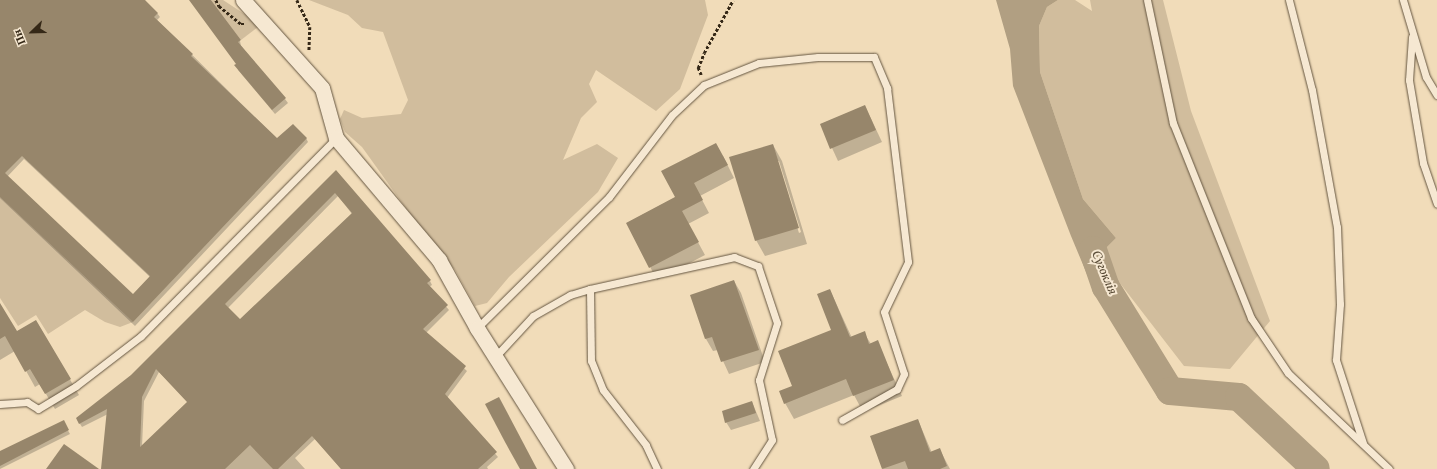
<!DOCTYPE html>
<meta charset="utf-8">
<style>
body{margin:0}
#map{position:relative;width:1437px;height:469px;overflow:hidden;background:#f1dcb9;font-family:Vollkorn,serif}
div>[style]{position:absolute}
.green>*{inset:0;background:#d1bd9d}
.water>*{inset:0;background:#b19f82}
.shadow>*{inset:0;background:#0003}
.river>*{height:28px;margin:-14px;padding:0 14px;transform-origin:14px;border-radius:14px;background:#b19f82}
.building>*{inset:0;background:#97866b}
.path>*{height:2.5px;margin-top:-1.25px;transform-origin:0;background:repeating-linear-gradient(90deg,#352817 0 3px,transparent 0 5px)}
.roads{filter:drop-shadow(0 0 1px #645540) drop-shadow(0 0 1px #645540)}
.lane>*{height:7px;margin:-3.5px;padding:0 3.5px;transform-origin:3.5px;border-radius:3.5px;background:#f6e8d2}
.street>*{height:15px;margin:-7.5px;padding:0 7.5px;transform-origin:7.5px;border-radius:7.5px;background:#f6e8d2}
span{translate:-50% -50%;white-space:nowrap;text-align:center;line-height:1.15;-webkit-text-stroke:4px #f6e8d2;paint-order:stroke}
.water-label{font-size:13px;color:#5a4c37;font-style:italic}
.north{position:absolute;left:12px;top:12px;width:40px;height:40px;-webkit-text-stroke:3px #f6e8d2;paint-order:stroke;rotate:247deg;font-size:11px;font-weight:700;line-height:16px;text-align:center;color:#352817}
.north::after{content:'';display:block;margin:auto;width:14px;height:18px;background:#352817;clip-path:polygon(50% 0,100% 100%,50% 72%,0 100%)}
</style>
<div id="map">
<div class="green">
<div style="clip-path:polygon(211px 0,223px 0,252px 19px,258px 27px,241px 40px)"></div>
<div style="clip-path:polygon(309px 0,705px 0,708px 15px,680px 89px,656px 111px,596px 70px,589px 84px,597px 102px,581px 118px,563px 160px,597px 144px,618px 158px,598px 192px,509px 277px,487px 303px,475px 306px,455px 270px,415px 221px,362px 147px,345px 132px,340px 119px,344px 110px,362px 118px,401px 114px,408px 100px,383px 32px,362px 28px,348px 15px)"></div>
<div style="clip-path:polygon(1058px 0,1075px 0,1092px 11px,1090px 0,1163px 0,1191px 111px,1270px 321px,1230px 369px,1184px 366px,1116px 278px,1101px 253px,1116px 238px,1083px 199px,1040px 72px,1039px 26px,1047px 7px)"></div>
<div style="clip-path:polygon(0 197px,133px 322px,120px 327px,105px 322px,85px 310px,48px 334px,36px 315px,18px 326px,0 298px)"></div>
</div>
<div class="water">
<div style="clip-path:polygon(996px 0,1069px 0,1058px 0,1047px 7px,1039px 26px,1040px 72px,1083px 199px,1116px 238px,1101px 253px,1116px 278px,1106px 287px,1089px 279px,1071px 236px,1013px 86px,1010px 49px)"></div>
</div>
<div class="shadow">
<div style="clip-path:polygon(evenodd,0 0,144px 0,157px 13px,160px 17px,157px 20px,277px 139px,306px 138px,308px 142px,135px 326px,0 198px,0 0,24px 159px,150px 277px,133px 295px,7px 177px,24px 159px)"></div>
<div style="clip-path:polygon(190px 0,210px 0,240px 41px,241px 46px,285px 99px,288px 103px,275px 114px,238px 70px,237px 64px)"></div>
<div style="clip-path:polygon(865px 106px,882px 142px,838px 161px,821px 124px)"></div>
<div style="clip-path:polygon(evenodd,773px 145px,782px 161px,807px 244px,765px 256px,756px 240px,773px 145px,777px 161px,779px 161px,801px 232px,799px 233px,777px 161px)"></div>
<div style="clip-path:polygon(723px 156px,734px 178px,700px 196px,709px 213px,688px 224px,705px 255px,657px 280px,627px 223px,676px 197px)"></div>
<div style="clip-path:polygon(evenodd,336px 172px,430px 281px,432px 285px,429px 287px,449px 310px,426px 333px,467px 371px,447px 398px,498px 457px,487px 467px,488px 469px,341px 469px,315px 439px,295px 458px,305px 469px,102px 469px,108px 414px,82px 427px,77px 419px,131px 376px,336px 172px,338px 196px,352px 214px,240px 320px,228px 308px,338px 196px,336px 172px,159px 372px,188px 402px,142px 447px,144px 401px,159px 372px)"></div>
<div style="clip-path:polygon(734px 281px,741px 293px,765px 362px,729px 374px,718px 350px,713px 351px,706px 339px,691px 296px)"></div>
<div style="clip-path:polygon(830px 290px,852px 338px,864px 333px,871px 344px,877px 342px,902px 396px,863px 412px,854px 395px,794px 419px,785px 403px,832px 330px)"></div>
<div style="clip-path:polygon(0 305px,16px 332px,36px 321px,79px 395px,55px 409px,40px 384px,35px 387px,15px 351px,0 360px)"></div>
<div style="clip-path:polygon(752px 402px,760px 421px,731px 430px,726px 422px)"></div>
<div style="clip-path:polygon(918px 420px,932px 453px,940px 450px,950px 469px,883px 469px,872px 437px)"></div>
<div style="clip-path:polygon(63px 422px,70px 434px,0 469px,0 452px)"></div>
</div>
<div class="river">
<div style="left:1093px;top:250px;width:39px;rotate:71deg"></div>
<div style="left:1106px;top:287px;width:122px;rotate:58.4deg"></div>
<div style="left:1170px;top:391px;width:69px;rotate:5deg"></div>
<div style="left:1239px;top:397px;width:105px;rotate:43.1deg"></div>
</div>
<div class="building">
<div style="clip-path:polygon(evenodd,0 0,145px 0,158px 13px,154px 17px,193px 54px,191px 56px,277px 138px,293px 124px,307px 138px,133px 322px,0 197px,0 0,22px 156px,150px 276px,133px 294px,5px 173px,22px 156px)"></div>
<div style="clip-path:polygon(189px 0,211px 0,241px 40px,238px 42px,286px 98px,272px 110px,234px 65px,236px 64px)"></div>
<div style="clip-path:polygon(865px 105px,876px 130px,830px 149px,820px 124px)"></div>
<div style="clip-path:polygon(716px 143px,728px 165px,694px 183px,703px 200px,682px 211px,699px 242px,649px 268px,626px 223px,675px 197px,661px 171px)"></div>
<div style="clip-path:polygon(773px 144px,799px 228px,755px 241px,729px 157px)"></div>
<div style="clip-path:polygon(evenodd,336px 170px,431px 280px,427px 283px,448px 305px,423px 329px,466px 366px,445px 394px,497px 452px,478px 469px,341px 469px,312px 436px,278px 469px,273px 469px,250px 445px,225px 469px,101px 469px,107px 409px,79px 424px,76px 418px,131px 375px,336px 170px,335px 193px,352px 213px,240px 319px,225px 304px,335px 193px,336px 170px,156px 369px,187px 402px,140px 447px,142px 397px,156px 369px)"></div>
<div style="clip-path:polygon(734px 280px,759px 350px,721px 362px,712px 337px,705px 339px,690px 295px)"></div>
<div style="clip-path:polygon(830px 289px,850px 337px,865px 331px,869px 344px,878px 340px,894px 380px,853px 396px,846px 379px,784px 404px,779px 391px,792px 386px,778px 351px,831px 330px,817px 294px)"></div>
<div style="clip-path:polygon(0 303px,17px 331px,36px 320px,71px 379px,45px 394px,30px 369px,25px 372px,5px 336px,0 339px)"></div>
<div style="clip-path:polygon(499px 397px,537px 469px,520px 469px,505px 442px,485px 404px)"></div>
<div style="clip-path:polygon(752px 401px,756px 413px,725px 423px,722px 411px)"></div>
<div style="clip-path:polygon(918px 419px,930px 452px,940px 448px,947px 466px,940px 469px,908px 469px,905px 461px,882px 469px,870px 436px)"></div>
<div style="clip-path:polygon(64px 420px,69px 430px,0 466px,0 451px)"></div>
<div style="clip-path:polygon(64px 444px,99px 469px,46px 469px)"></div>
</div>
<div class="path">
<div style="left:216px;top:0;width:7px;rotate:63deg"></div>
<div style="left:219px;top:6px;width:28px;rotate:39deg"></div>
<div style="left:241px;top:24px;width:4px"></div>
<div style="left:297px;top:0;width:30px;rotate:64deg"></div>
<div style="left:310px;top:27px;width:23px;rotate:92deg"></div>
<div style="left:701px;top:75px;width:8px;rotate:-113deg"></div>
<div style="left:698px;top:68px;width:16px;rotate:-68deg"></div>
<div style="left:704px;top:53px;width:60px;rotate:-61.3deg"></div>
</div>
<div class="roads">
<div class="lane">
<div style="left:1147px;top:0;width:126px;rotate:78.1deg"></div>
<div style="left:1173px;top:123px;width:210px;rotate:68.2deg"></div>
<div style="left:1251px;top:318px;width:66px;rotate:56.1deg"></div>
<div style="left:1288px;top:373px;width:139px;rotate:43.5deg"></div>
<div style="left:1289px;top:0;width:93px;rotate:75.7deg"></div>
<div style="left:1312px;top:90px;width:139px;rotate:79.7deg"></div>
<div style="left:1337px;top:227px;width:77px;rotate:87.8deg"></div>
<div style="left:1340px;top:304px;width:56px;rotate:94.1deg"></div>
<div style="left:1336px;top:360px;width:87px;rotate:72deg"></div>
<div style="left:1403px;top:0;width:80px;rotate:73.4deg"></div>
<div style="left:1426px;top:77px;width:21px;rotate:59deg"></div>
<div style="left:1412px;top:37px;width:43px;rotate:94deg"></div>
<div style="left:1409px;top:80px;width:84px;rotate:80.4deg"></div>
<div style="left:1423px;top:163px;width:43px;rotate:71.1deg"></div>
<div style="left:477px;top:328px;width:186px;rotate:-44.8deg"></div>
<div style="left:609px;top:197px;width:103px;rotate:-52.5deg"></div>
<div style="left:672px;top:115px;width:44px;rotate:-43.2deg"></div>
<div style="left:704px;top:85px;width:59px;rotate:-21.8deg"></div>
<div style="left:759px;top:63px;width:59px;rotate:-5.8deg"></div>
<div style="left:818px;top:57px;width:56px"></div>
<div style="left:874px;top:57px;width:34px;rotate:67deg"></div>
<div style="left:887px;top:88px;width:175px;rotate:83.1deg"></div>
<div style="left:908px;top:262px;width:55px;rotate:115.6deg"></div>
<div style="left:884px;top:312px;width:65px;rotate:72.1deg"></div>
<div style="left:904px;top:374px;width:17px;rotate:115deg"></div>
<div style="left:897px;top:389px;width:63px;rotate:150.6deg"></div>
<div style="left:495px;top:357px;width:56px;rotate:-47.2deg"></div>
<div style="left:533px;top:316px;width:43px;rotate:-29.6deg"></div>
<div style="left:570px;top:295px;width:21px;rotate:-17deg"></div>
<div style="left:0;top:404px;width:27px;rotate:-4deg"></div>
<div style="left:27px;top:402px;width:13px;rotate:32deg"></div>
<div style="left:38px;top:409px;width:44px;rotate:-31.2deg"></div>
<div style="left:76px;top:386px;width:82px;rotate:-37.6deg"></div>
<div style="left:141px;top:336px;width:278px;rotate:-45.4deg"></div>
<div style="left:657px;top:469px;width:26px;rotate:-115deg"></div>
<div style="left:646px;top:445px;width:70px;rotate:-128deg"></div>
<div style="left:603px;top:390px;width:31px;rotate:-112deg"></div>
<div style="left:591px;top:361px;width:72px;rotate:-90.8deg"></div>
<div style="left:590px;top:289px;width:148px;rotate:-12.5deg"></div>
<div style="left:734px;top:257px;width:26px;rotate:21deg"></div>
<div style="left:758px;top:266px;width:60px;rotate:71.6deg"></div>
<div style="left:777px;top:323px;width:60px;rotate:107.5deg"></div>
<div style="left:759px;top:380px;width:61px;rotate:77.8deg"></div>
<div style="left:772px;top:440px;width:35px;rotate:123deg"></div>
</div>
<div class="street">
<div style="left:243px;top:0;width:118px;rotate:48.1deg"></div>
<div style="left:322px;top:88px;width:52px;rotate:74.4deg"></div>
<div style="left:336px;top:138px;width:160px;rotate:49.8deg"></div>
<div style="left:439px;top:260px;width:78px;rotate:60.8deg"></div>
<div style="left:477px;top:328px;width:167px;rotate:57.7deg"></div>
</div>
</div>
<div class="water-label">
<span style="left:1103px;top:273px;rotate:67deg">Сугоклія</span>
</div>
<div class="north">Пн</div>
</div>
